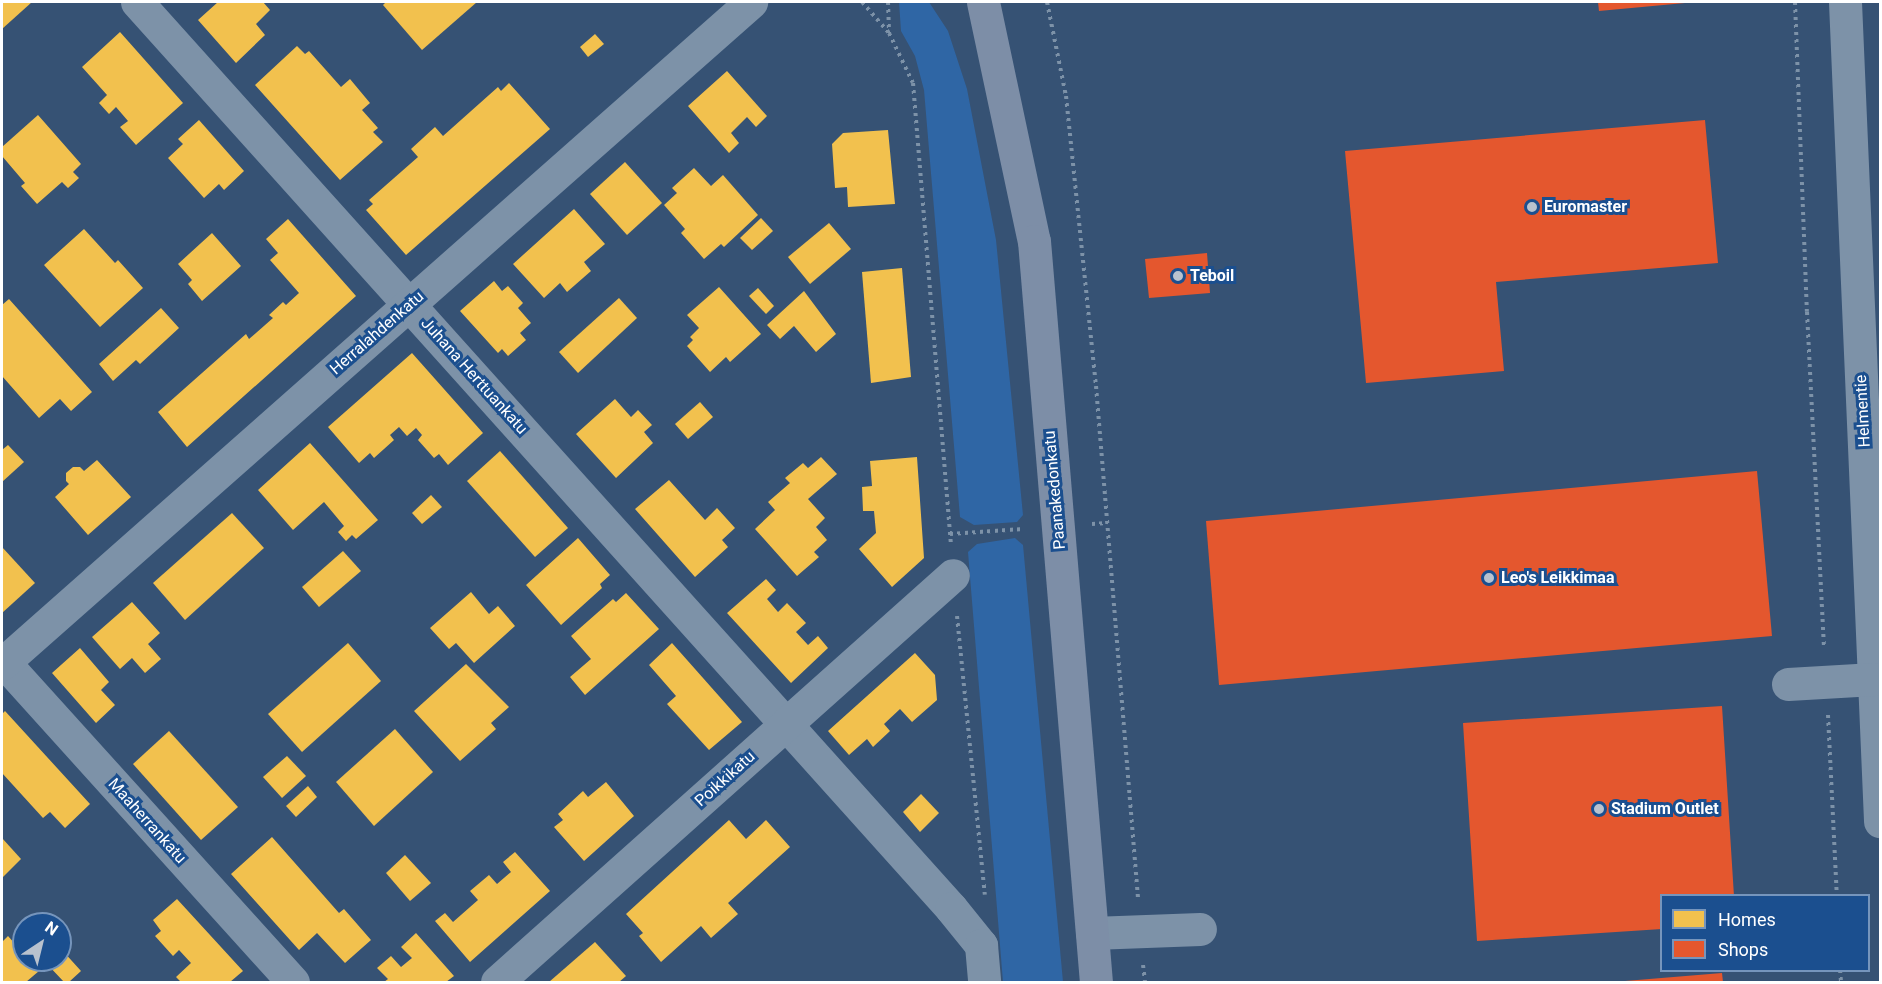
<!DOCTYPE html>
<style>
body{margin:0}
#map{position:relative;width:1882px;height:984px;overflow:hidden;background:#365274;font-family:Roboto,sans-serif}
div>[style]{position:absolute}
.green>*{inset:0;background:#2f66a5}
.homes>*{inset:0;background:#f2c14e}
.shops>*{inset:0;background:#e4572e}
.path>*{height:4px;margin-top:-2px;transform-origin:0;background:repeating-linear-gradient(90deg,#7d92a8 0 3px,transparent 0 7.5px)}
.minor>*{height:33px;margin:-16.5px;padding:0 16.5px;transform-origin:16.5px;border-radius:16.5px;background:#7d92a8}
.major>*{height:33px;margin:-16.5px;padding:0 16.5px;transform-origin:16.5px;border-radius:16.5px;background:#7d8ea7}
.dots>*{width:16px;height:16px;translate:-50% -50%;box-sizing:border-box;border:3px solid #1b4f8f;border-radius:50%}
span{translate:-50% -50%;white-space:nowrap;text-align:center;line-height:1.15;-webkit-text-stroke:6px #1b4f8f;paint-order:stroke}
.poi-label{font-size:16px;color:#fff;font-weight:700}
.left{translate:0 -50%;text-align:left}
.street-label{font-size:16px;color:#fff}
.frame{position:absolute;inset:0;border:3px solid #fff;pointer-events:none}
.legend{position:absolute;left:1660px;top:894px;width:210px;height:78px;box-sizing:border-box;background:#1b4f8f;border:2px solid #7695bc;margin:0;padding:8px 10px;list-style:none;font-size:18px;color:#fff}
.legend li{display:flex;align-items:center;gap:12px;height:30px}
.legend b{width:30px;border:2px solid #7695bc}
.north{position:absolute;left:12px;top:912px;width:60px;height:60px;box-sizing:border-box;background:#1b4f8f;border:2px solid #7695bc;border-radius:50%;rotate:35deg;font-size:16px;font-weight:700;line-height:24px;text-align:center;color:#fff}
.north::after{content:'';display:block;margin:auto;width:21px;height:27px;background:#b9c2ce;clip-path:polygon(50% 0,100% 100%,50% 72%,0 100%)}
</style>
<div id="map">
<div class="green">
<div style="clip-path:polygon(899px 2px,929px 2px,948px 31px,967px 89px,996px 240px,1023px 515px,1017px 522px,974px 525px,960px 517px,924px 90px,915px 56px,901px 31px)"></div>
<div style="clip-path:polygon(1015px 538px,1023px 545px,1063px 982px,1003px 982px,968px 552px,977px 544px)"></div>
</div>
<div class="homes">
<div style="clip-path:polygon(2px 2px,32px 2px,2px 29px)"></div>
<div style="clip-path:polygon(218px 2px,263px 2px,270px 10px,256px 24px,265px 35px,236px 63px,198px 20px)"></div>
<div style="clip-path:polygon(386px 2px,477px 2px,422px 50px,383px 5px)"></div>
<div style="clip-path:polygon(120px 32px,183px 103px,136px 145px,120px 127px,128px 121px,116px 107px,109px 114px,99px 103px,107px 95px,82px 67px)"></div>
<div style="clip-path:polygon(595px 34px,604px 44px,588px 57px,580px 47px)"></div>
<div style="clip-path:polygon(297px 46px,305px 54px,309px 51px,341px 87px,350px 79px,370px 103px,362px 110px,378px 128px,373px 132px,383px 142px,340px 180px,255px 85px)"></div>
<div style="clip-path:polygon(727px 71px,767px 116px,756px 127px,747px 117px,731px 133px,739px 143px,729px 153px,688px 106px)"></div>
<div style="clip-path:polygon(509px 83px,550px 129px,406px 255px,366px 210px,373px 204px,369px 200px,418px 157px,411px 149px,435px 127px,443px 136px,498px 87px,501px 91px)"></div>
<div style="clip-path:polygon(38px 115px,81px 164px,73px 172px,79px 178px,68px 188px,62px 182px,37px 204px,21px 186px,25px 183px,2px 156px,2px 147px)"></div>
<div style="clip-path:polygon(199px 120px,244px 171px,224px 190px,219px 184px,204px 198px,168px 158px,183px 144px,178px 139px)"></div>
<div style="clip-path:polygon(888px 130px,895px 204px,848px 207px,847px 187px,835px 188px,832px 144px,843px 133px)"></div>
<div style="clip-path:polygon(625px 162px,662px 203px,627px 235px,590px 194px)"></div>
<div style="clip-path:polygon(694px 168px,711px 186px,723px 175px,758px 215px,724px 247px,721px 244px,704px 259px,681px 233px,685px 229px,664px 205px,677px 193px,672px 188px)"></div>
<div style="clip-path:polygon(574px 209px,605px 244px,584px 262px,591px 271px,567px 292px,560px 283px,544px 298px,513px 264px)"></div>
<div style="clip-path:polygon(761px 218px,773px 231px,752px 250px,740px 238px)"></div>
<div style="clip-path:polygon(288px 219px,356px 296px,187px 447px,158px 412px,246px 334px,249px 339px,273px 318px,269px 315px,283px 302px,286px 305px,299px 293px,270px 260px,278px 253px,266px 239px)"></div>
<div style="clip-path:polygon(829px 223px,851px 249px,810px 284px,788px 257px)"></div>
<div style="clip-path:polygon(84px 229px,115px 263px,118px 260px,143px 288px,100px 327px,44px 265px)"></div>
<div style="clip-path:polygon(212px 233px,241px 266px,202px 301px,188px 284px,192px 280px,178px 264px)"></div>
<div style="clip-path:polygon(902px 268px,911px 377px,871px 383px,862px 272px)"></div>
<div style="clip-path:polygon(494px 281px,502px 291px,508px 286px,523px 303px,518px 308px,531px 323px,520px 333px,526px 340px,508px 356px,502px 349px,498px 353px,460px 311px)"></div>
<div style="clip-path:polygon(719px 287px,761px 334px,730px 362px,726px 357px,710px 372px,687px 346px,693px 340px,690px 337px,699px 328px,687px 315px)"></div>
<div style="clip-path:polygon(758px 288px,774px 306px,766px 314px,749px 296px)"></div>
<div style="clip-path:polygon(804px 291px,836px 334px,816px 352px,794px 326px,780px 339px,767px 325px)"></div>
<div style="clip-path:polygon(619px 298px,637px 318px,578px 373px,559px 352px)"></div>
<div style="clip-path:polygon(9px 299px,92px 392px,71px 411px,60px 399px,39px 418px,2px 376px,2px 305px)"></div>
<div style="clip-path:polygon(161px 308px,179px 328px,140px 364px,136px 360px,113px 381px,99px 364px)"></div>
<div style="clip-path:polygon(412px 353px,483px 433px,448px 465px,439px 454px,434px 458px,418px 440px,422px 435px,416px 428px,407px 436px,399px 427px,390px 435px,394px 440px,374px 458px,370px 453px,359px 463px,328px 427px)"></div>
<div style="clip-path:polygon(615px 399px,631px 417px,638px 410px,652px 425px,644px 432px,653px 443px,616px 478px,576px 434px)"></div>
<div style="clip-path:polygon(700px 402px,713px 417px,688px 439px,675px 424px)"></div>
<div style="clip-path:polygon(310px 443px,378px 520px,356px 539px,352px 535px,346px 541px,338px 532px,344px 526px,324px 502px,293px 530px,258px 490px)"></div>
<div style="clip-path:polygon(8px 445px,24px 462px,2px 482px,2px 450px)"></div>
<div style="clip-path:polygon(500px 451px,568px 528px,535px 557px,467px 481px)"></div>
<div style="clip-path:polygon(821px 457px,837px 474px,808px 499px,825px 518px,816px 527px,827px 540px,814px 552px,819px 557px,797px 576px,755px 529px,775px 510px,768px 502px,790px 483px,785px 478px,803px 463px,808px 468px)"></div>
<div style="clip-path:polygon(917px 457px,924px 558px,892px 587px,859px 549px,876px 533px,874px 511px,863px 511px,862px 487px,872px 486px,870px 461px)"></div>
<div style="clip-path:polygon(97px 460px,131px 497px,88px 535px,55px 497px,69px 484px,66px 481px,66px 473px,73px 467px,80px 467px,84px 471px)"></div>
<div style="clip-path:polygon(669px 480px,705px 520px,717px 508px,735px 528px,722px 540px,728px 547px,695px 577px,635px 509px)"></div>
<div style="clip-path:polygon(431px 495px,442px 507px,422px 524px,412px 513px)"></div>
<div style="clip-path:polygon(232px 513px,264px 548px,185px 620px,153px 583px)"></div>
<div style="clip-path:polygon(578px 538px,610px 575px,600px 584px,602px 588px,561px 625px,526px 585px)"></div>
<div style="clip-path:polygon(2px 547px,35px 583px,2px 613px)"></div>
<div style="clip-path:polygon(343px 551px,361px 571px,319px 607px,302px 587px)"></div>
<div style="clip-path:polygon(766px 579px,776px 590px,767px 599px,778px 612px,787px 603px,806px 623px,796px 632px,808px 645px,818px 636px,828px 648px,791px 683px,727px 613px)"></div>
<div style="clip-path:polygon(471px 592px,489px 614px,498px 606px,515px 626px,474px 663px,456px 643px,449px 649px,430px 628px)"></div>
<div style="clip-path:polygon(626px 593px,659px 629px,585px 695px,570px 677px,591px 659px,571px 636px,613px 599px,616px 602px)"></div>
<div style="clip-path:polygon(132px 602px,160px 633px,148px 644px,161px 659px,145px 673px,132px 658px,120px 669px,92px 637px)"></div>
<div style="clip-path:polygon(348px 643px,381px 681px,302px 752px,268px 714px)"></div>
<div style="clip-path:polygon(672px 643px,742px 722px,709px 750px,667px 704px,676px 696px,649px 665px)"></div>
<div style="clip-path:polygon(80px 648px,109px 682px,101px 690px,115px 705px,96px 723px,52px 673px)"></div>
<div style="clip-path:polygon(915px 653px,935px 675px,937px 700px,912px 722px,900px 709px,884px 724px,890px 731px,873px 747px,867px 739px,849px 755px,828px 731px)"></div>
<div style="clip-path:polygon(466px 664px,509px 707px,491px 723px,496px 729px,460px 761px,414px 711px)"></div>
<div style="clip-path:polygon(5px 711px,90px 804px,65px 828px,50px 812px,43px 818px,2px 773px,2px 714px)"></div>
<div style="clip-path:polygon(395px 729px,433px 772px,374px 826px,336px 782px)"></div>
<div style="clip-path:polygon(169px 731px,238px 807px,201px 840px,133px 764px)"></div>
<div style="clip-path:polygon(287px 756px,306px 776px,282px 798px,263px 777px)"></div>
<div style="clip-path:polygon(606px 782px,634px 816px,584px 861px,554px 827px,563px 820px,558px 814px,583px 791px,588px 797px)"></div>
<div style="clip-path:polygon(308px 786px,317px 797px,296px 817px,286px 806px)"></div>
<div style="clip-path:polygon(921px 794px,939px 813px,920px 832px,903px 812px)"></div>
<div style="clip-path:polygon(729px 820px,746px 839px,766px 820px,790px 847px,728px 903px,738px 914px,711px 938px,701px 926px,661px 962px,639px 936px,643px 933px,626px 914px)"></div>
<div style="clip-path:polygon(272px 837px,339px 913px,344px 909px,371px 940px,345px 963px,317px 933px,299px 950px,231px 874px)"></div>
<div style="clip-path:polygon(2px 838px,21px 859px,3px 877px,2px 875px)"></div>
<div style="clip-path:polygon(515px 852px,550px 891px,470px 962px,435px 921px,445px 913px,453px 922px,478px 900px,470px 891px,489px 875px,497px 884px,511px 872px,503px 862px)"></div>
<div style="clip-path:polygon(405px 855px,431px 883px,410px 901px,386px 873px)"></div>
<div style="clip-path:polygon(177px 899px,243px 971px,230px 982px,181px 982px,176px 977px,191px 963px,179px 950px,173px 956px,155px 936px,161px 931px,153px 920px)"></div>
<div style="clip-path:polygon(416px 933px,454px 976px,446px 982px,384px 982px,388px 979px,377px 968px,391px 956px,401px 967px,412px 958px,401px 947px)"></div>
<div style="clip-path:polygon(8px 936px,24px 954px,24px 960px,30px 960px,39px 971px,26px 982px,2px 982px,2px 942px)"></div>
<div style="clip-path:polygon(595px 942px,626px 976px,619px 982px,549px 982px)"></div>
<div style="clip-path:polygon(62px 950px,81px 971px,69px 982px,64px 982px,47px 964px,51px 960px,60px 960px)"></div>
</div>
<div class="shops">
<div style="clip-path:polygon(1598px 2px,1685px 2px,1685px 3px,1599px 11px)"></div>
<div style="clip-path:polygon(1705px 120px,1718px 263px,1496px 282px,1504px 371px,1366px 383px,1345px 151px)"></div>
<div style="clip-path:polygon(1207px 253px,1210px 293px,1149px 298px,1145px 259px)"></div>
<div style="clip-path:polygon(1757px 471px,1772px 636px,1219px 685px,1206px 521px)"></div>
<div style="clip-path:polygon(1722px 706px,1734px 896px,1662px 896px,1662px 929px,1477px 941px,1463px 723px)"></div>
<div style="clip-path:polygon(1722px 973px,1723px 982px,1625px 982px,1625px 981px)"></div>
</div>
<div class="path">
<div style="left:862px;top:2px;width:41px;rotate:48.9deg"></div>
<div style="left:888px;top:2px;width:31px;rotate:88deg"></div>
<div style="left:889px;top:33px;width:55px;rotate:64.4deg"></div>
<div style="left:913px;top:83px;width:462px;rotate:85.3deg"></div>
<div style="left:1047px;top:2px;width:96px;rotate:78.6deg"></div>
<div style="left:1066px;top:96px;width:292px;rotate:84.1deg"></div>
<div style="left:1096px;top:386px;width:514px;rotate:85.31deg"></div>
<div style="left:1795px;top:2px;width:310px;rotate:87.8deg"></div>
<div style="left:1807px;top:312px;width:336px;rotate:87.1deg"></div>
<div style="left:1092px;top:524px;width:15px;rotate:-4deg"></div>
<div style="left:950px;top:534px;width:74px;rotate:-3.9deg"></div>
<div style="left:957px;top:616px;width:280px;rotate:84.3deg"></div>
<div style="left:1828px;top:715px;width:181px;rotate:87.2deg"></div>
<div style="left:1143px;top:965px;width:17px;rotate:83deg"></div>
<div style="left:1840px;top:970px;width:12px;rotate:85deg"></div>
</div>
<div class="minor">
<div style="left:137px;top:2px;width:1218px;rotate:48.06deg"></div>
<div style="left:951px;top:908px;width:48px;rotate:51deg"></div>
<div style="left:981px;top:945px;width:37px;rotate:85deg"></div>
<div style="left:1845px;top:2px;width:820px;rotate:87.55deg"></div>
<div style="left:2px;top:660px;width:434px;rotate:47.9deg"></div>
<div style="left:2px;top:664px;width:1000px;rotate:-41.47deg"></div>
<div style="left:1788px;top:684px;width:86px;rotate:-3.3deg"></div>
<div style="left:1092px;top:933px;width:108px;rotate:-2.1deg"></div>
<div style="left:497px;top:982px;width:611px;rotate:-41.75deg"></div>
</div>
<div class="major">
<div style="left:983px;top:2px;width:244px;rotate:78deg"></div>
<div style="left:1034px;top:241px;width:744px;rotate:85.22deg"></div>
</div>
<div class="dots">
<div style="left:1532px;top:207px;background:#b9c2ce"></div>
<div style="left:1178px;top:276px;background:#b9c2ce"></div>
<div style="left:1489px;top:578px;background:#b9c2ce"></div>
<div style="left:1599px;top:809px;background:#b9c2ce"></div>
</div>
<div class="poi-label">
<span class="left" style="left:1544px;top:207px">Euromaster</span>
<span class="left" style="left:1190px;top:276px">Teboil</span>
<span class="left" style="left:1501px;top:578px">Leo's Leikkimaa</span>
<span class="left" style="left:1611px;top:809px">Stadium Outlet</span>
</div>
<div class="street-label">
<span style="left:377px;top:333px;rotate:-41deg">Herralahdenkatu</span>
<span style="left:474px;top:376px;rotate:48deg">Juhana Herttuankatu</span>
<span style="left:1863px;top:411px;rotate:-93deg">Helmentie</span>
<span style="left:1055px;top:490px;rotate:-95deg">Paanakedonkatu</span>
<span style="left:725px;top:779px;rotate:-42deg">Poikkikatu</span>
<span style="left:147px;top:821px;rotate:48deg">Maaherrankatu</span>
</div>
<div class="frame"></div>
<ul class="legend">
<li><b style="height:16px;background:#f2c14e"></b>Homes</li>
<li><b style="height:16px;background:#e4572e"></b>Shops</li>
</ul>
<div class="north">N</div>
</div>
